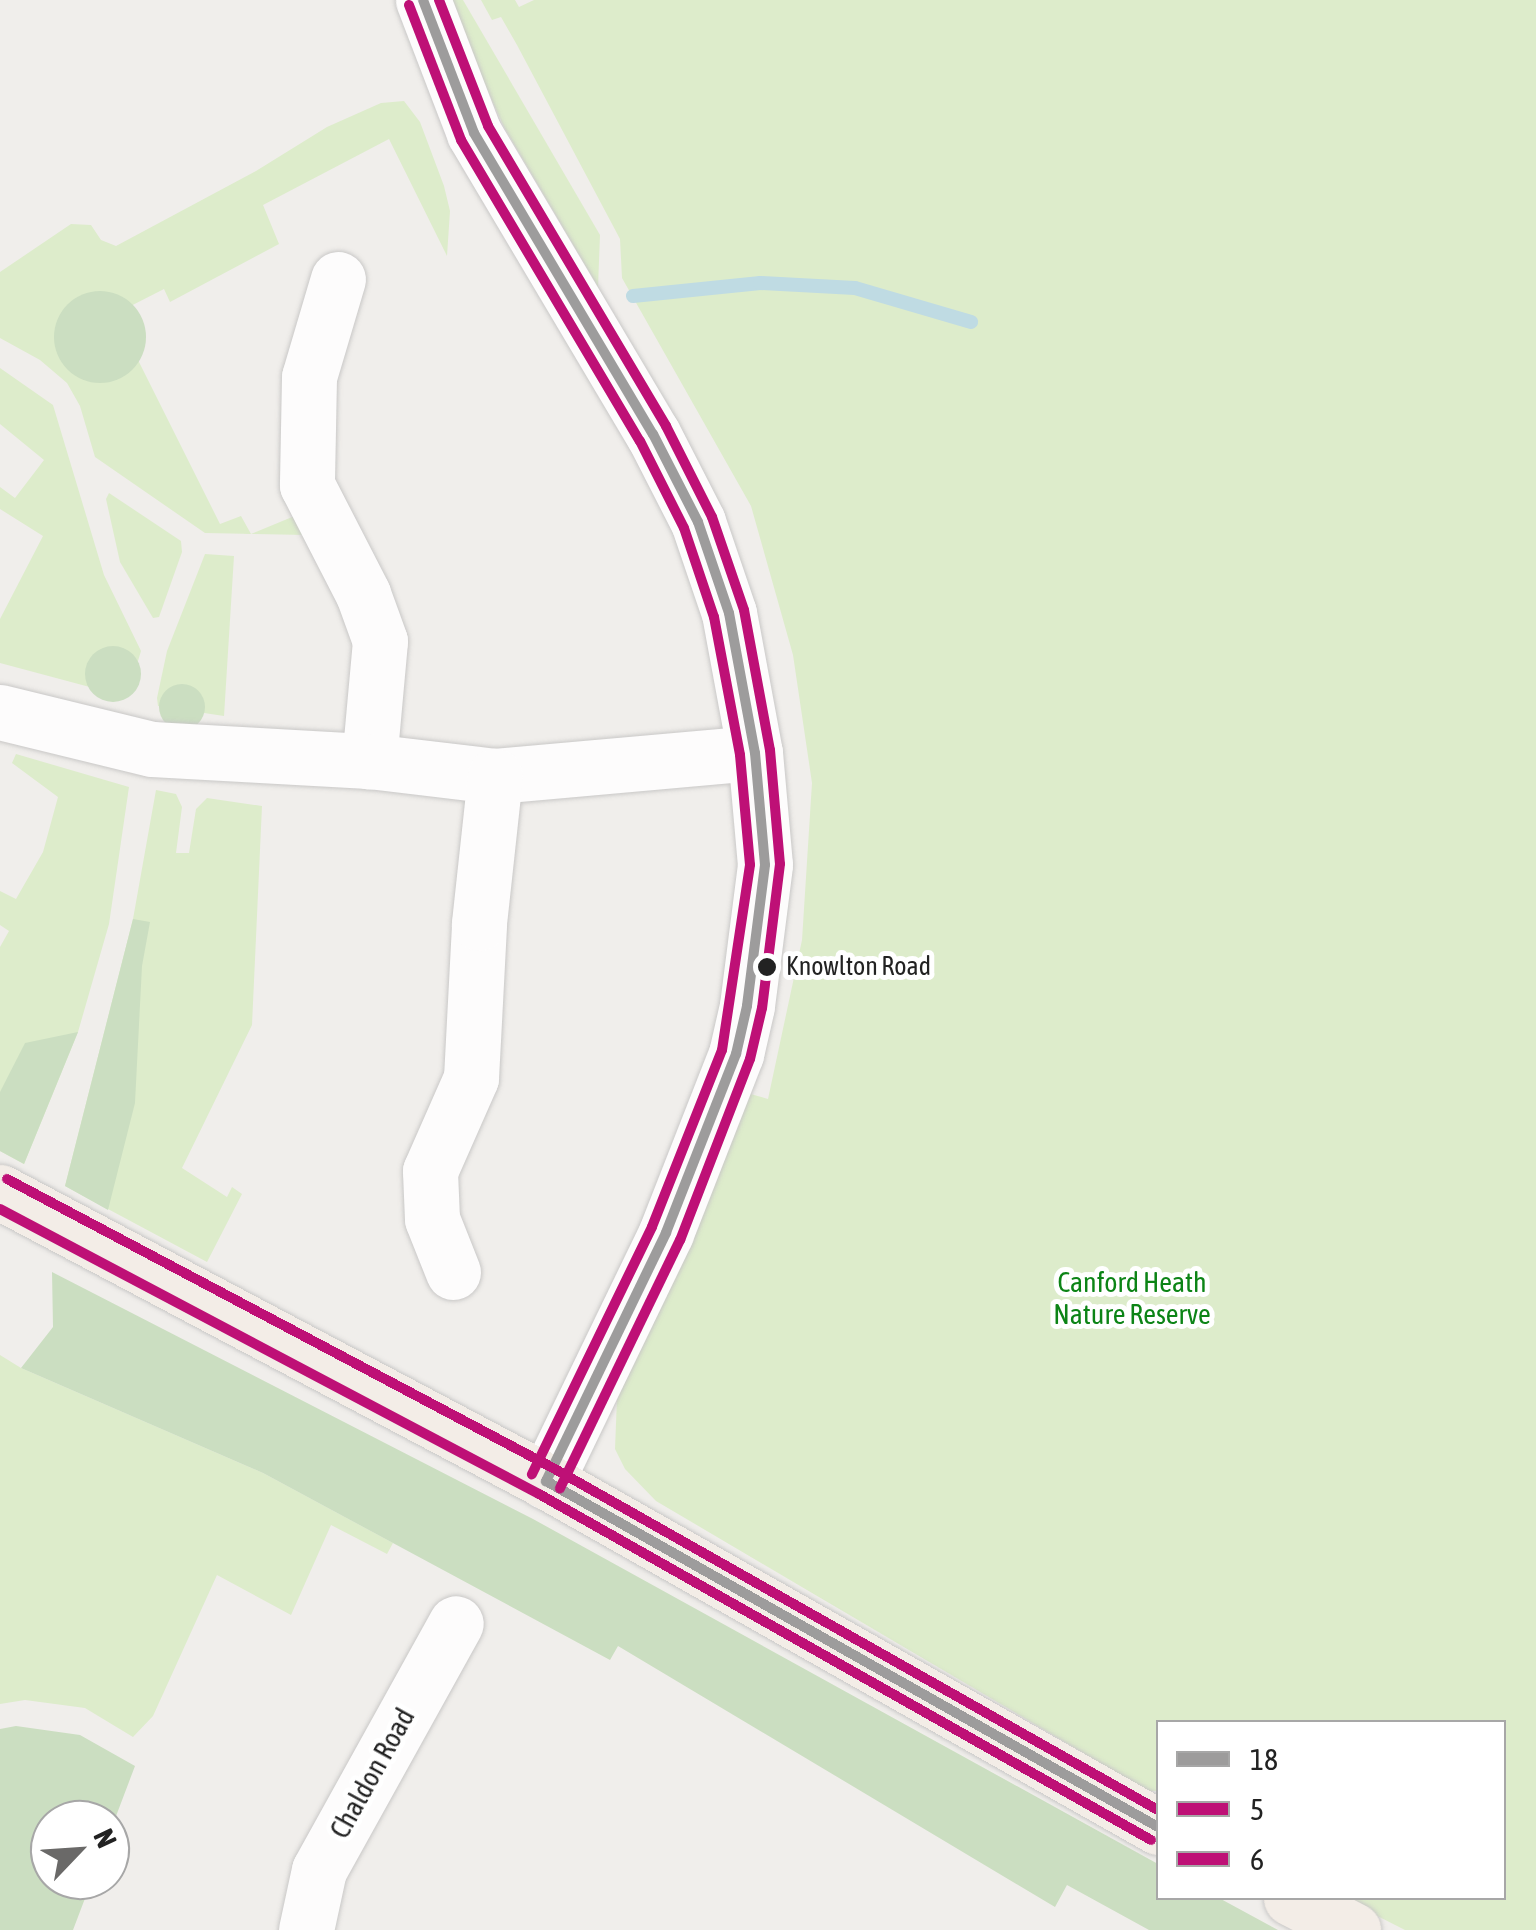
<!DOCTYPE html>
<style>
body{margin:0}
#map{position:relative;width:1536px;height:1930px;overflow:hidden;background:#f0eeeb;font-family:"Asap Condensed",sans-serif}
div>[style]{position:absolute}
.grass>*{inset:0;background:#ddeccb}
.forest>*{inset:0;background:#cbdec1}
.round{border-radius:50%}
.stream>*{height:14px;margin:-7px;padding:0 7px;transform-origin:7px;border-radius:7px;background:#bfdbe3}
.roads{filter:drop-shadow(0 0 2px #c9c8c7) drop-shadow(0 0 2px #c9c8c7)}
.minor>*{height:55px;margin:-27.5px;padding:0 27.5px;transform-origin:27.5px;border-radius:27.5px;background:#fdfcfc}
.major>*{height:55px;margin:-27.5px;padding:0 27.5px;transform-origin:27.5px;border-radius:27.5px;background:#f3ede7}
.bus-1>*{height:10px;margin:-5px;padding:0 5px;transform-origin:5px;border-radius:5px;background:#9d9c9c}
.bus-2>*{height:10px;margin:-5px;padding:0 5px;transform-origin:5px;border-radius:5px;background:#be1076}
.bus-3>*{height:10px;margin:-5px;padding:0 5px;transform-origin:5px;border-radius:5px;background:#be1076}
.dots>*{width:28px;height:28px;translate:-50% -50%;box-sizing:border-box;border:5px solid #fff;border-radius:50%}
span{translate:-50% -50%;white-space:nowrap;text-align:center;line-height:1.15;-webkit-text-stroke:10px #fff;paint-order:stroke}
.bus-label{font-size:26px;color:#222}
.left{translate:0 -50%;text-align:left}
.park-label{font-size:28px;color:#0c8416}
.street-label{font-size:28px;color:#222}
.legend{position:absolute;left:1156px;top:1720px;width:350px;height:180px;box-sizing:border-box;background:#fff;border:2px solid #a7a7a7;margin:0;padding:12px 18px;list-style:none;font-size:30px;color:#222}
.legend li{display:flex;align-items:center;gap:20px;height:50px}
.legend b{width:50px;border:2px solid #a7a7a7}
.north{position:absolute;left:30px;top:1800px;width:100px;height:100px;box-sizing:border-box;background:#fff;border:2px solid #a7a7a7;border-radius:50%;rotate:65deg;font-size:28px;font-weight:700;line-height:40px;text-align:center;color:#222}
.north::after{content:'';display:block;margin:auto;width:35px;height:45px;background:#6a6968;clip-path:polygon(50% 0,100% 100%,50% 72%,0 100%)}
</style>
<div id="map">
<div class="grass">
<div style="clip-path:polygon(447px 0,463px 0,600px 235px,598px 287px,504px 127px)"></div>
<div style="clip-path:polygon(481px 0,515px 0,519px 7px,534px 0,1536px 0,1536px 1930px,1405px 1930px,1342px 1898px,1504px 1898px,1504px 1722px,1158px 1722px,1158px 1791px,1148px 1791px,656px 1501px,625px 1469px,615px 1449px,617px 1398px,708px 1153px,747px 1093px,768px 1099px,802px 940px,812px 783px,793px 655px,751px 506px,622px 278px,620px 239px,517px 45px,501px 17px,492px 20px)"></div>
<div style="clip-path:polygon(404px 101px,420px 122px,444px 186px,450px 211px,447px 256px,389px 139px,263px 205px,279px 244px,170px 302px,164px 289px,115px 314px,220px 524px,241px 516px,251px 534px,297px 515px,308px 535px,205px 533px,95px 457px,80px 406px,67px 383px,40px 360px,0 338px,0 272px,71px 224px,91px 225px,101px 240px,116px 246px,256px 171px,327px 127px,381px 103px)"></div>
<div style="clip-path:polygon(0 368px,53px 405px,104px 575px,141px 651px,127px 697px,0 663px,0 619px,43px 536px,0 509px,0 487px,15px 498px,44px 460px,0 424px)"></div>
<div style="clip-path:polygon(109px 493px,181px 541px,182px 552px,159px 617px,153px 618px,120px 562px,106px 499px)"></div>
<div style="clip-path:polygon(205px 554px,234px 556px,224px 716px,158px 706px,157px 698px,167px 651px)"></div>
<div style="clip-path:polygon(16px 754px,129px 787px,109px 924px,78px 1032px,24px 1164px,0 1151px,0 947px,9px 931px,0 925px,0 891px,16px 899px,43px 852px,58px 797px,12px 763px)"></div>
<div style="clip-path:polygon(156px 790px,176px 794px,182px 807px,176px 853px,189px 853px,196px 809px,207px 798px,262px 806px,252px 1025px,182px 1168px,227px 1197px,232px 1187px,242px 1194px,207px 1262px,65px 1186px,133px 919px)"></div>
<div style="clip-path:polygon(0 1355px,21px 1368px,263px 1473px,393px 1543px,387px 1554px,331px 1525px,291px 1615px,217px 1575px,153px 1716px,133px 1737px,85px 1708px,25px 1700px,0 1704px)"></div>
</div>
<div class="forest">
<div class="round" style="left:54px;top:291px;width:92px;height:92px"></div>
<div class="round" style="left:85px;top:646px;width:56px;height:56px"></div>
<div class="round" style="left:159px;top:684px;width:46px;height:46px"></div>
<div style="clip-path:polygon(133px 919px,150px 922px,142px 966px,135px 1103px,108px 1210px,65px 1186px)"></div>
<div style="clip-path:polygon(78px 1032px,24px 1164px,0 1151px,0 1092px,25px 1043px)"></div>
<div style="clip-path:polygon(52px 1272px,533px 1519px,1158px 1864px,1158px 1898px,1219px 1898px,1278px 1930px,1149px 1930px,1067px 1885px,1055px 1907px,618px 1646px,610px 1660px,263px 1473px,21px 1368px,53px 1327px)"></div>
<div style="clip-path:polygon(16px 1726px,80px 1735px,135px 1766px,110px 1832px,110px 1820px,50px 1820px,50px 1880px,92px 1880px,73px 1930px,0 1930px,0 1729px)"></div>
</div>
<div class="stream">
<div style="left:633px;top:296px;width:128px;rotate:-5.8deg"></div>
<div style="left:760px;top:283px;width:95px;rotate:3deg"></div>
<div style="left:855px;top:288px;width:121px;rotate:16.3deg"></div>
</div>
<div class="roads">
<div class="minor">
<div style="left:423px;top:0;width:142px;rotate:69deg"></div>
<div style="left:474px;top:133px;width:350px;rotate:59.3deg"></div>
<div style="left:653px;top:434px;width:99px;rotate:62.9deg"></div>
<div style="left:698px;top:522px;width:96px;rotate:71.2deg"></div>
<div style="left:729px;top:613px;width:142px;rotate:79.5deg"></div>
<div style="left:755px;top:753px;width:112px;rotate:84.9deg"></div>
<div style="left:765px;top:865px;width:142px;rotate:97.3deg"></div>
<div style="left:747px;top:1006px;width:49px;rotate:102.9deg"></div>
<div style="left:736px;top:1054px;width:192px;rotate:111.4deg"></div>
<div style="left:666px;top:1233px;width:276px;rotate:115.8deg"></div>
<div style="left:338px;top:279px;width:102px;rotate:106.5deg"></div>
<div style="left:309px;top:377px;width:108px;rotate:91.1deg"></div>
<div style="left:307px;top:485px;width:123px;rotate:62.8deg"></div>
<div style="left:363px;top:594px;width:50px;rotate:70.1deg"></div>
<div style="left:380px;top:641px;width:121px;rotate:95.2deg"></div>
<div style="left:0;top:712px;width:156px;rotate:13.7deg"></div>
<div style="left:152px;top:749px;width:217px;rotate:3.2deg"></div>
<div style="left:369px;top:761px;width:127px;rotate:6.8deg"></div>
<div style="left:495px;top:776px;width:261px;rotate:-5.1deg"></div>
<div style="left:453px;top:1272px;width:57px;rotate:-111.6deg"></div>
<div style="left:432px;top:1219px;width:48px;rotate:-92.4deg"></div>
<div style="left:430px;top:1171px;width:102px;rotate:-66.2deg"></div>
<div style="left:471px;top:1078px;width:155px;rotate:-87deg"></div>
<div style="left:479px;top:923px;width:148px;rotate:-83.8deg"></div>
<div style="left:306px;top:1930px;width:61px;rotate:-77.8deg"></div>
<div style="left:319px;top:1870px;width:282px;rotate:-61deg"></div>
</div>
<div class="major">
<div style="left:0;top:1192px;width:618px;rotate:27.89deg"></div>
<div style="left:546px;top:1481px;width:703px;rotate:29.48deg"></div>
<div style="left:1291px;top:1898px;width:70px;rotate:27.3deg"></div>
</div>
</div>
<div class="bus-1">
<div style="left:423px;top:0;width:142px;rotate:69deg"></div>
<div style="left:474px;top:133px;width:350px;rotate:59.3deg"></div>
<div style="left:653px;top:434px;width:99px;rotate:62.9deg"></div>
<div style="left:698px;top:522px;width:96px;rotate:71.2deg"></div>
<div style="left:729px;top:613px;width:142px;rotate:79.5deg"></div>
<div style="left:755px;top:753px;width:112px;rotate:84.9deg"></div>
<div style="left:765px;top:865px;width:142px;rotate:97.3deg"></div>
<div style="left:747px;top:1006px;width:49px;rotate:102.9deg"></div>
<div style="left:736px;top:1054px;width:192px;rotate:111.4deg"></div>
<div style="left:666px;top:1233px;width:276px;rotate:115.8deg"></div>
<div style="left:546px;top:1481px;width:703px;rotate:29.48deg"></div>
</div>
<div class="bus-2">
<div style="left:409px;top:5px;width:145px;rotate:68.9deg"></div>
<div style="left:461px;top:140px;width:350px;rotate:59.3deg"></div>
<div style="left:640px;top:441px;width:97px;rotate:63.2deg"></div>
<div style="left:684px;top:528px;width:94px;rotate:71.4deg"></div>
<div style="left:714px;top:617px;width:140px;rotate:79.3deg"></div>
<div style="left:740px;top:755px;width:110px;rotate:84.8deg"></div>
<div style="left:750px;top:865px;width:187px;rotate:98.6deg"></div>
<div style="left:722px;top:1050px;width:190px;rotate:111.6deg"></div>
<div style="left:652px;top:1227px;width:275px;rotate:115.9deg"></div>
<div style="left:0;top:1209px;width:610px;rotate:27.87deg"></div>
<div style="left:539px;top:1494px;width:703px;rotate:29.48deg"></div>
</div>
<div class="bus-3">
<div style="left:439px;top:0;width:135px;rotate:68.7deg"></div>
<div style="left:488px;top:126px;width:349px;rotate:59.3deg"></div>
<div style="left:666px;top:426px;width:102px;rotate:63.2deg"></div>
<div style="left:712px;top:517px;width:98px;rotate:71deg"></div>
<div style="left:744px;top:610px;width:142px;rotate:79.5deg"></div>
<div style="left:770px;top:750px;width:114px;rotate:85deg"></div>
<div style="left:780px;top:864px;width:145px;rotate:97.1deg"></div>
<div style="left:762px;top:1008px;width:52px;rotate:103.2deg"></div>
<div style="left:750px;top:1059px;width:194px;rotate:111.1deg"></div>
<div style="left:680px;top:1240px;width:276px;rotate:115.8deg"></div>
<div style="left:7px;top:1179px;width:618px;rotate:27.89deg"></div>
<div style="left:553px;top:1468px;width:695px;rotate:29.48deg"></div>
</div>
<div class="dots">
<div style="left:767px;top:967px;background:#222"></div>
</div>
<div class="bus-label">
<span class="left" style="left:786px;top:967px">Knowlton Road</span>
</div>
<div class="park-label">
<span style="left:1132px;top:1298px">Canford Heath<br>Nature Reserve</span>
</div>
<div class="street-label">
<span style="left:372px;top:1773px;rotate:-61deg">Chaldon Road</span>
</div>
<ul class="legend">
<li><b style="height:12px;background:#9d9c9c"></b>18</li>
<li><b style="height:12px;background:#be1076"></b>5</li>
<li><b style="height:12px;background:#be1076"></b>6</li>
</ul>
<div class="north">N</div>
</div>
